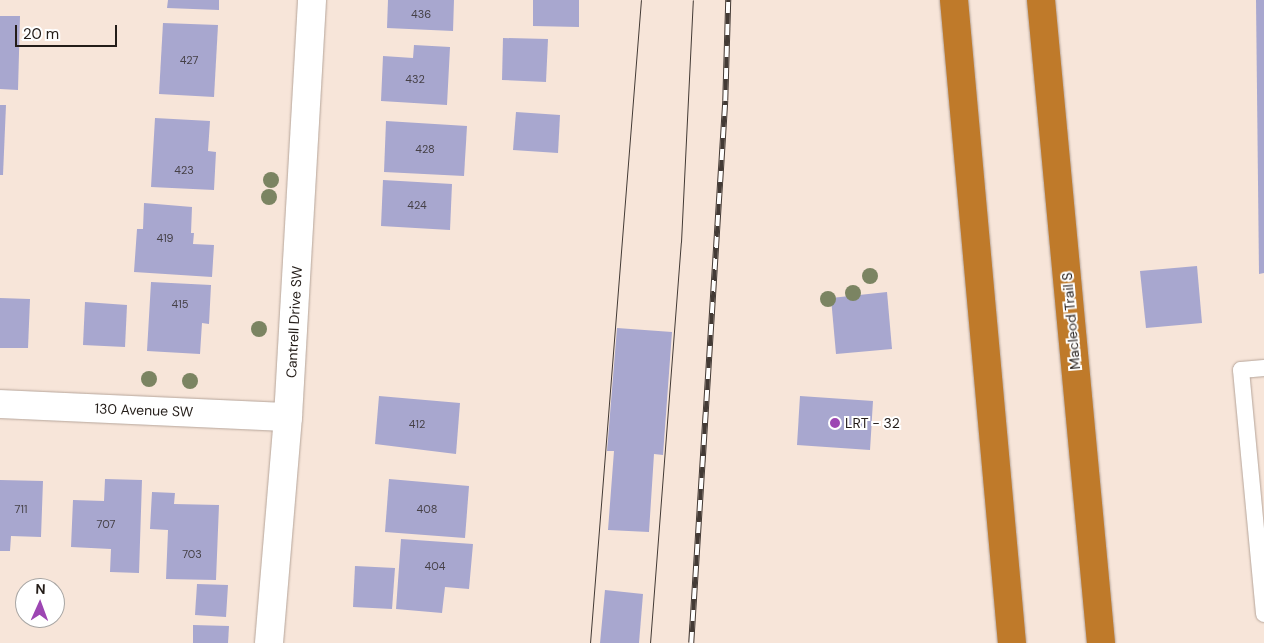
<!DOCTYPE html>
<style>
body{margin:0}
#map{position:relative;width:1264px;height:643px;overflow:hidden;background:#f7e5d9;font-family:"DM Sans",sans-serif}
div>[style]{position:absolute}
.building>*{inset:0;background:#a8a7cf}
.roads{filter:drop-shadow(0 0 1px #b6a59a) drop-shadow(0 0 1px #b6a59a)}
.service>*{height:16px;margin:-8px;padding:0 8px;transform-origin:8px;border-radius:8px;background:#fff}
.minor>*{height:28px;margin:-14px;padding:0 14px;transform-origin:14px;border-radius:14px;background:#fff}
.motorway>*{height:28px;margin:-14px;padding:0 14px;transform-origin:14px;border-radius:14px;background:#bf7a2a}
.tram>*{height:1px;margin:-0.5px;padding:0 0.5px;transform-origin:0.5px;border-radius:0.5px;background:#433a35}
.rail>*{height:5.5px;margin-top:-2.75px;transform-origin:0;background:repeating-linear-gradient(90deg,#fff 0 11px,#433a35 0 22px);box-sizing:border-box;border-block:1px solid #433a35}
.trees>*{width:16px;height:16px;margin:-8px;border-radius:50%;background:#7b8462}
.dots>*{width:14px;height:14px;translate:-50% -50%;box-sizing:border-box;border:2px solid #fff;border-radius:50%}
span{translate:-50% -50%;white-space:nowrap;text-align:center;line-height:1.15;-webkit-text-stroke:4px #fff;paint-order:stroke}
.number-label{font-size:11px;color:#454046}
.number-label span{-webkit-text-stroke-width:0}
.street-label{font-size:14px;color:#241d19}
.poi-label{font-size:14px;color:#241d19}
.left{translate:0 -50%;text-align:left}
.north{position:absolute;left:15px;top:578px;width:50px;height:50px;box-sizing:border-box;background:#fff;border:1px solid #a7a5a3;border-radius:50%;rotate:2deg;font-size:14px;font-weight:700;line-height:20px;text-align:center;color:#241d19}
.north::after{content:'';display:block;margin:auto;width:18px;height:22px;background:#9d46b3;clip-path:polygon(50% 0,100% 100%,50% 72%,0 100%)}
.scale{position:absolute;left:15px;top:25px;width:102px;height:22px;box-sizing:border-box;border:2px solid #241d19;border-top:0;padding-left:6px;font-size:15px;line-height:18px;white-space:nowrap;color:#241d19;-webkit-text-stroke:4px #fff;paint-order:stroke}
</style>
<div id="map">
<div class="building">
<div style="clip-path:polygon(168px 0,219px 0,219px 10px,167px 8px)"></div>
<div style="clip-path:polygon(388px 0,454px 0,453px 31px,387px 28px)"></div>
<div style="clip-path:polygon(533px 0,579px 0,579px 27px,533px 26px)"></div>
<div style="clip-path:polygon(1256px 0,1264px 0,1264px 273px,1259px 274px)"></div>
<div style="clip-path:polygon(0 16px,20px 16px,18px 90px,0 89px)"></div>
<div style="clip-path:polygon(163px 23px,218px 25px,214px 97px,159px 94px)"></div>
<div style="clip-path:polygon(503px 38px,548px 39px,546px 82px,502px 80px)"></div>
<div style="clip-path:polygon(414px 45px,450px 47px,447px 105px,381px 101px,383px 56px,413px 58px)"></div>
<div style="clip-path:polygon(0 105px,6px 105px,3px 175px,0 175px)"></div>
<div style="clip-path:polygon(516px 112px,560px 115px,558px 153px,513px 150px)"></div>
<div style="clip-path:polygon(155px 118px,210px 121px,208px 151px,216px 152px,214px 190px,151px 187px)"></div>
<div style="clip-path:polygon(386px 121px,467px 126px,464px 176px,384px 172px)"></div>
<div style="clip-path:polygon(383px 180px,452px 184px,450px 230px,381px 226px)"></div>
<div style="clip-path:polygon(144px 203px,192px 207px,191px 233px,194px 233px,193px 244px,214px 245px,212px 277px,134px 272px,137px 229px,143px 229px)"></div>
<div style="clip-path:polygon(1197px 266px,1202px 323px,1146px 328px,1140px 271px)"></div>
<div style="clip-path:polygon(151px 282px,211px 285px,209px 324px,202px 323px,200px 354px,147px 351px)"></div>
<div style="clip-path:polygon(887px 292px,892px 349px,836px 354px,831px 298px)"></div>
<div style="clip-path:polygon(0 298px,30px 299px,28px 348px,0 348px)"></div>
<div style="clip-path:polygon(85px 302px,127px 305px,125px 347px,83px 345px)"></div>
<div style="clip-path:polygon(617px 328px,672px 332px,663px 455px,654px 454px,649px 532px,608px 530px,614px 451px,607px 451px)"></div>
<div style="clip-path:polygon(379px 396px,460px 403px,456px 454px,375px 444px)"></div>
<div style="clip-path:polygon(800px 396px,873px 401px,870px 450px,797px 445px)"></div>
<div style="clip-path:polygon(105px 479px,142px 480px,139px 573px,110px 572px,111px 549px,71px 547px,73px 500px,104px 501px)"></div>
<div style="clip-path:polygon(389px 479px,469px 486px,465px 538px,385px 532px)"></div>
<div style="clip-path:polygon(0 480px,43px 481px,41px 537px,11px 536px,10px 551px,0 551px)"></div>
<div style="clip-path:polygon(152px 492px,175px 493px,174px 504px,219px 505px,216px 580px,166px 579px,168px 530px,150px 529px)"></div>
<div style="clip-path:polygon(401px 539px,473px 544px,469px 589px,445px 587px,442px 613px,396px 609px)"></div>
<div style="clip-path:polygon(355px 566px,395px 568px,392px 609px,353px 607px)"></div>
<div style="clip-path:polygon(197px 584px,228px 585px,226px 617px,195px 615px)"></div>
<div style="clip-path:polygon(605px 590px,643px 594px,639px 643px,600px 643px)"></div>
<div style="clip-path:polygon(193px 625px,229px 626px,228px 643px,193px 643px)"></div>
</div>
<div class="roads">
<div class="service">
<div style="left:1264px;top:368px;width:23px;rotate:175deg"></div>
<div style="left:1241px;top:370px;width:245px;rotate:84.6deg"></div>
</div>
<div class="minor">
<div style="left:0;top:404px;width:288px;rotate:2.6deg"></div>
<div style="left:269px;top:643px;width:227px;rotate:-85.2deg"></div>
<div style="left:288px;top:417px;width:418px;rotate:-86.7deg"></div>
</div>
<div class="motorway">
<div style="left:954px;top:0;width:646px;rotate:84.85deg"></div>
<div style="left:1041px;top:0;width:646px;rotate:84.67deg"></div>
</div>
</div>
<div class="tram">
<div style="left:590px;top:643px;width:645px;rotate:-85.47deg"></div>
<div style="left:650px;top:643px;width:402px;rotate:-85.6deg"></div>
<div style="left:681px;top:242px;width:242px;rotate:-87.2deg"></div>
</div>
<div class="rail">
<div style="left:691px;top:643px;width:543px;rotate:-86.41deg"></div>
<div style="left:725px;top:101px;width:101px;rotate:-88.3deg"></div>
</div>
<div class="trees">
<div style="left:271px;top:180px"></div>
<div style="left:269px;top:197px"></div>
<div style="left:870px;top:276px"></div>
<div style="left:853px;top:293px"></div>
<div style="left:828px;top:299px"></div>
<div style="left:259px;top:329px"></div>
<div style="left:149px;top:379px"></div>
<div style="left:190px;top:381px"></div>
</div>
<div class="dots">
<div style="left:835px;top:423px;background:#9d46b3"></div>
</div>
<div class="number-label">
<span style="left:421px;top:14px">436</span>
<span style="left:189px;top:60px">427</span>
<span style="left:415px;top:79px">432</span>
<span style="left:425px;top:149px">428</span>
<span style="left:184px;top:170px">423</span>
<span style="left:417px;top:205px">424</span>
<span style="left:165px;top:238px">419</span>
<span style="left:180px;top:304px">415</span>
<span style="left:417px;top:424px">412</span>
<span style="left:21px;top:509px">711</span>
<span style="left:427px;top:509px">408</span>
<span style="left:106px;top:524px">707</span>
<span style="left:192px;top:554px">703</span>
<span style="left:435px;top:566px">404</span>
</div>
<div class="street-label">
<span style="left:1071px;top:321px;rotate:-95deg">Macleod Trail S</span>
<span style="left:294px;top:322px;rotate:-87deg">Cantrell Drive SW</span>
<span style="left:144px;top:410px;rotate:2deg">130 Avenue SW</span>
</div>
<div class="poi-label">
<span class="left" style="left:845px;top:423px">LRT - 32</span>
</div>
<div class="north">N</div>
<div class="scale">20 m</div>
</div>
